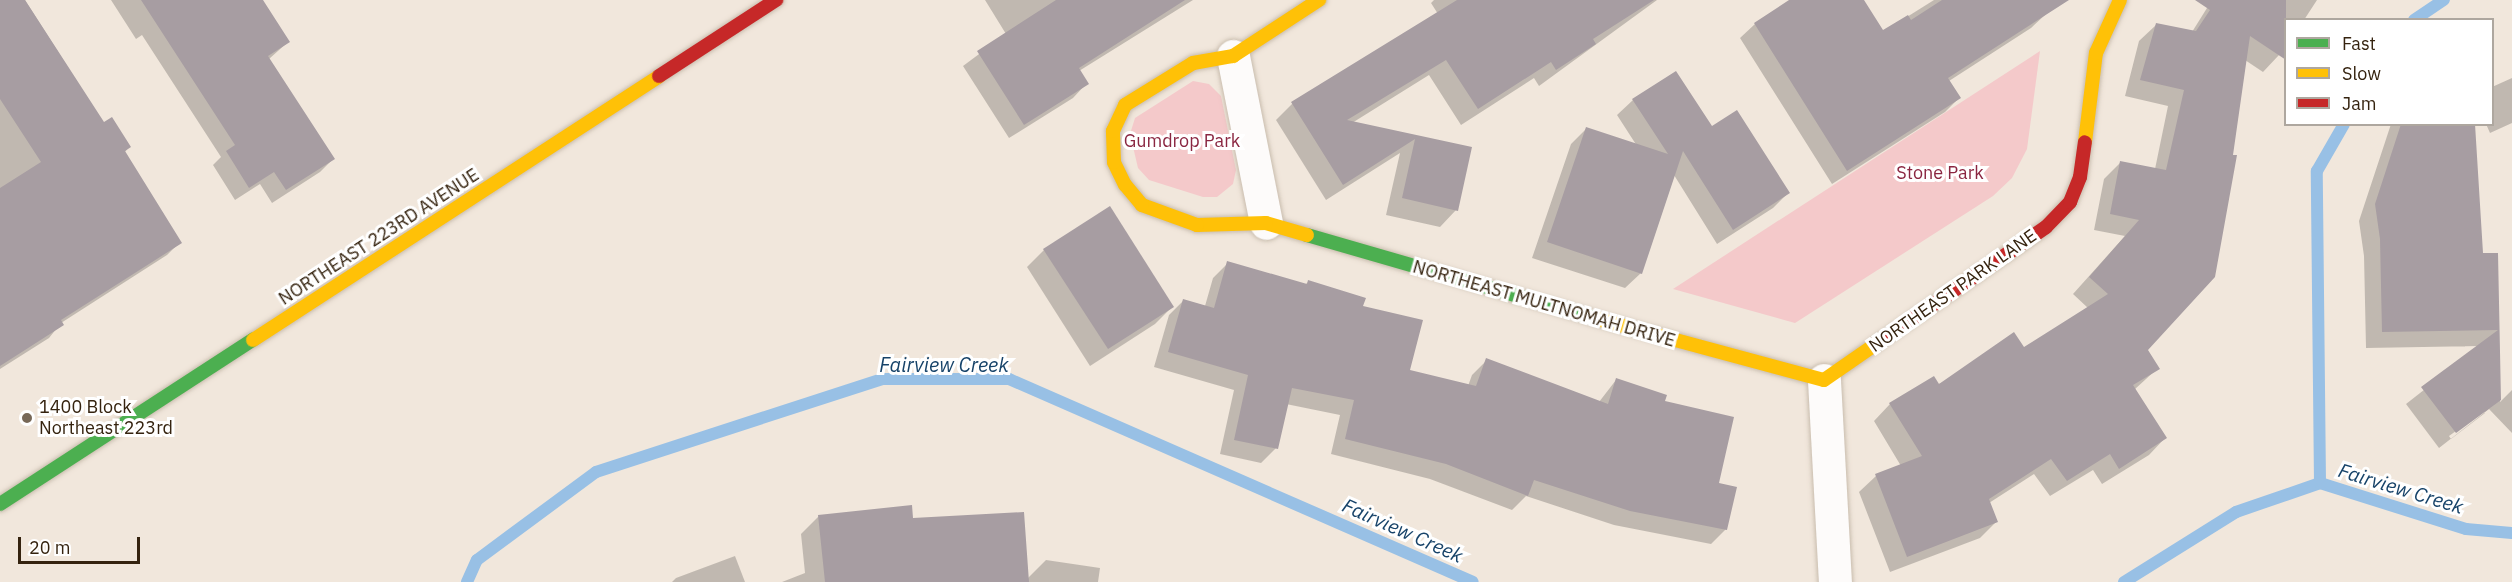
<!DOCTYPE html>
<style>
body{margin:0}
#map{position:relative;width:2512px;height:582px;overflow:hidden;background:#f1e7dc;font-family:"IBM Plex Sans",sans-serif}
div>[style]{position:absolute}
.green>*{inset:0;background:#f4c9ca}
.shadow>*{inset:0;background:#0003}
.stream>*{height:12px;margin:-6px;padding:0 6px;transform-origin:6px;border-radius:6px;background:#98c0e5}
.building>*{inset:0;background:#a79da2}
.roads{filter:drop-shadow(0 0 2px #c9bdae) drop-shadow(0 0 2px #c9bdae)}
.street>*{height:33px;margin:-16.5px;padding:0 16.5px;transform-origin:16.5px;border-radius:16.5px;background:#fdfbfa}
.fast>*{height:14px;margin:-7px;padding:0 7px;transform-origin:7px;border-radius:7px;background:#4caf50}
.slow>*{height:14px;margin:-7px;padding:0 7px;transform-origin:7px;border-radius:7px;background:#ffc107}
.jam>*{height:14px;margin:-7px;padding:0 7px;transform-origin:7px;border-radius:7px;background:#c62828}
.dots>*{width:16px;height:16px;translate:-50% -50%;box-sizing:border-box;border:3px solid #fff;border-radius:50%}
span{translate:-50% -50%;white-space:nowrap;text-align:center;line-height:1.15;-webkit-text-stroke:6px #fff;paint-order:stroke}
.park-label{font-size:18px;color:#8a2641}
.street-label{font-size:18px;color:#35230f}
.poi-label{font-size:18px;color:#35230f}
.left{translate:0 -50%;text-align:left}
.water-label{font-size:20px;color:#174369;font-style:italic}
.legend{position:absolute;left:2284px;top:18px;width:210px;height:108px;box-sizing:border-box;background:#fff;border:2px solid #aea79f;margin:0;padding:8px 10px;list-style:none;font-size:18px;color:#35230f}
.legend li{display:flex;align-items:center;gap:12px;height:30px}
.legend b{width:30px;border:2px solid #aea79f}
.scale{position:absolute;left:18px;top:537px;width:122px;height:27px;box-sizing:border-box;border:3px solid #35230f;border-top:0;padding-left:8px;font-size:18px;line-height:21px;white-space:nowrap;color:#35230f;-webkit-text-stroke:4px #fff;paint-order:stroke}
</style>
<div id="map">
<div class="green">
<div style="clip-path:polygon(2040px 51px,2027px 149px,2012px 178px,1993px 196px,1795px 323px,1673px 289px)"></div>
<div style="clip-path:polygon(1193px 81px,1209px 84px,1221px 96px,1236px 170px,1233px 184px,1217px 197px,1203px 197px,1149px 180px,1138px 168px,1130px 134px,1135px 118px)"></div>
</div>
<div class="shadow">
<div style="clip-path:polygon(0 0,25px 0,104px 124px,129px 147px,124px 153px,180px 242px,167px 255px,61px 323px,49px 338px,0 369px)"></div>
<div style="clip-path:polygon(111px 0,260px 0,288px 42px,269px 59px,333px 159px,320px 172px,272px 203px,260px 184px,235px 200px,213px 165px,221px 157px,142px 35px,136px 39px)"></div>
<div style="clip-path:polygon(985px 0,1193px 0,1079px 71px,1087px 83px,1073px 98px,1009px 138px,963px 66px,1006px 34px)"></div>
<div style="clip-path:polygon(1434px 0,1657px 0,1539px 86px,1534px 78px,1461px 125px,1429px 75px,1352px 123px,1470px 148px,1456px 210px,1440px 227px,1386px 215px,1400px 153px,1326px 200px,1276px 120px,1292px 104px,1438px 14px,1431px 3px)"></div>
<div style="clip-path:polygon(1792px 0,1862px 0,1883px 32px,1934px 0,2037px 0,2046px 14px,2031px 28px,1949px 81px,1959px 98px,1945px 112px,1832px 184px,1740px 38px,1755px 24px)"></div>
<div style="clip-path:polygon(2212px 0,2317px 0,2304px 20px,2286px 20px,2279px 55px,2263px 72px,2245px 60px,2146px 350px,2158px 368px,2134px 390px,2165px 438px,2149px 455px,2102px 484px,2093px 470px,2050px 496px,2034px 474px,1989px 503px,1996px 522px,1980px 538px,1890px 572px,1859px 492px,1876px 476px,1901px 466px,1874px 421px,1890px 404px,2024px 349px,2088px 308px,2073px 294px,2125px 236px,2094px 230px,2104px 179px,2121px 162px,2155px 169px,2168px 106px,2125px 96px,2139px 41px,2156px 25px,2192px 32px)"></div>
<div style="clip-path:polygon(2512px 78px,2512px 123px,2490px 133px,2486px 124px,2492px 124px,2492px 87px)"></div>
<div style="clip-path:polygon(1633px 100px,1711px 128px,1788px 193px,1773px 208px,1717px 244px,1674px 175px,1641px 273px,1625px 288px,1532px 258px,1571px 144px,1586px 129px,1637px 146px,1617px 115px)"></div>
<div style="clip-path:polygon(evenodd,2391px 124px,2461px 124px,2482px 255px,2497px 254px,2500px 402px,2512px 390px,2512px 433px,2489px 409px,2439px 448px,2406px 404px,2480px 346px,2366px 348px,2364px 256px,2359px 221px,2391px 124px,2485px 410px,2485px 413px,2451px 439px,2449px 436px,2485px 410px)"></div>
<div style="clip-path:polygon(1044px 250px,1172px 307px,1155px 324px,1090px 366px,1027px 267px)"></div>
<div style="clip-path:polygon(1228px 263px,1305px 285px,1309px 281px,1361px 307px,1408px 371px,1468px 386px,1472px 375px,1487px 360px,1599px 402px,1616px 380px,1663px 403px,1718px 484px,1726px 529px,1711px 544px,1614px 525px,1526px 496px,1512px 510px,1430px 479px,1331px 454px,1340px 415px,1286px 404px,1276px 448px,1261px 463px,1220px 454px,1234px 390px,1154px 367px,1169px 315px,1184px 300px,1205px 306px,1213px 278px)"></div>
<div style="clip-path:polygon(819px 516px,912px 520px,1027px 579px,1046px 560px,1100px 568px,1098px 582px,782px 582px,805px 573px,801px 534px)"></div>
<div style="clip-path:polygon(735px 556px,745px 582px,672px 582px,676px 578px)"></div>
</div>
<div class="stream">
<div style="left:2414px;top:20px;width:36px;rotate:-34deg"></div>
<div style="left:2320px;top:483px;width:312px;rotate:-90.6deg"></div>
<div style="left:2317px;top:171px;width:54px;rotate:-60.1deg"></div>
<div style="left:467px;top:582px;width:24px;rotate:-66deg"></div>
<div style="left:477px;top:560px;width:148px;rotate:-36.5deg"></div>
<div style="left:596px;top:472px;width:302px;rotate:-18deg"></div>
<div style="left:883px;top:379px;width:126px"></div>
<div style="left:1009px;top:379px;width:506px;rotate:23.63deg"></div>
<div style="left:2124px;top:582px;width:132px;rotate:-32deg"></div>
<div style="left:2236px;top:512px;width:89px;rotate:-19deg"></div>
<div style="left:2320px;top:483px;width:153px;rotate:17.5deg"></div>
<div style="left:2466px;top:529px;width:46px;rotate:5deg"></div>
</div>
<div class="building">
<div style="clip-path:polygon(0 0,25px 0,104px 122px,112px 117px,131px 147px,125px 151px,182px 243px,61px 320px,64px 325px,0 366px,0 188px,41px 162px,0 99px)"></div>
<div style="clip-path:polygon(141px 0,263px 0,290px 42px,268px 56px,335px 159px,286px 190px,274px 172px,249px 188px,226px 151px,235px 145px)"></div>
<div style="clip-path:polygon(1056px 0,1185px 0,1079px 68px,1089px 84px,1024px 125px,977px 51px)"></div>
<div style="clip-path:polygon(1457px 0,1654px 0,1593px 39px,1596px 44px,1556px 70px,1551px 62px,1478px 109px,1446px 60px,1347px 120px,1472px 147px,1458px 211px,1402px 198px,1415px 139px,1343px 185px,1291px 102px)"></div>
<div style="clip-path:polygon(1789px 0,1864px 0,1883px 30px,1908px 15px,1911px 20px,1942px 0,2069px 0,1948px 78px,1961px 98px,1847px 171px,1754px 23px)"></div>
<div style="clip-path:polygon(2195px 0,2286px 0,2286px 60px,2250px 36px,2233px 155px,2237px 155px,2215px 277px,2148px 350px,2160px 369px,2133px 385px,2167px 438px,2119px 469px,2110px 454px,2067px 481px,2051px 459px,1989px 499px,1998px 522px,1907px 557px,1875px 474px,1922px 456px,1889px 403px,1934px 376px,1939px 384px,2014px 332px,2024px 347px,2108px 294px,2089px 277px,2139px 220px,2110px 214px,2120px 161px,2166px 170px,2184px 90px,2140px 80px,2156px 23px,2196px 31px,2210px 10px)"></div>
<div style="clip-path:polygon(1676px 71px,1712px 126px,1737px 110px,1790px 193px,1733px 230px,1683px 151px,1642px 274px,1547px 242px,1586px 127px,1668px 154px,1632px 99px)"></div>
<div style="clip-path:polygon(2401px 124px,2475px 124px,2483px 253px,2498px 253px,2501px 400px,2456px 433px,2421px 387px,2498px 330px,2382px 332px,2380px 239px,2375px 204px)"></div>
<div style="clip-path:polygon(1110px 206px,1174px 307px,1108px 349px,1043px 249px)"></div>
<div style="clip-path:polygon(1227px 261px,1307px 284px,1308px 280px,1366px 298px,1363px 306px,1423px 320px,1410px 370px,1476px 386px,1486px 358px,1608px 404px,1616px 378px,1667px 395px,1665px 401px,1734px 417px,1719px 483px,1737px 487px,1727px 530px,1630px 511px,1534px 480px,1528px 496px,1446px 464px,1345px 439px,1354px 400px,1292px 388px,1278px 449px,1234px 440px,1248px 375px,1168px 352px,1183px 299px,1214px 308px)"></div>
<div style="clip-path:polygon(912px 505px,913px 518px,1024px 512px,1029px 582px,825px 582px,818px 515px)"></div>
</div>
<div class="roads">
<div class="street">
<div style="left:1233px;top:56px;width:170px;rotate:78.8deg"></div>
<div style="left:1824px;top:380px;width:202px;rotate:86.9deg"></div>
</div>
<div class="fast">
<div style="left:1307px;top:235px;width:299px;rotate:16.1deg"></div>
<div style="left:0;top:504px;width:302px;rotate:-33deg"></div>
</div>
<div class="slow">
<div style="left:2085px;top:142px;width:90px;rotate:-83deg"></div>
<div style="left:2096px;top:53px;width:58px;rotate:-65.6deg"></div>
<div style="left:1307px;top:235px;width:43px;rotate:-163.7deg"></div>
<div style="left:1266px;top:223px;width:69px;rotate:178.3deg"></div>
<div style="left:1197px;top:225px;width:59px;rotate:-160deg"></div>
<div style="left:1142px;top:205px;width:26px;rotate:-130deg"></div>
<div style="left:1125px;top:185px;width:25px;rotate:-116deg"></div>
<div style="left:1114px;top:162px;width:31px;rotate:-92deg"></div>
<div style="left:1113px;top:131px;width:29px;rotate:-65deg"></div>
<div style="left:1125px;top:105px;width:80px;rotate:-31.7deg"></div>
<div style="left:1193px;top:63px;width:41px;rotate:-9.9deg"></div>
<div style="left:1233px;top:56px;width:103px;rotate:-33.1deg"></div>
<div style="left:1594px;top:318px;width:238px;rotate:15.1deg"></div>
<div style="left:1824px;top:380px;width:75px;rotate:-34.7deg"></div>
<div style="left:253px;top:340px;width:484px;rotate:-33deg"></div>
</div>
<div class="jam">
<div style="left:659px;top:76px;width:140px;rotate:-33deg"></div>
<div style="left:1886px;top:337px;width:194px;rotate:-34.5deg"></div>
<div style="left:2046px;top:227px;width:35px;rotate:-46deg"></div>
<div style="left:2070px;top:202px;width:27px;rotate:-68deg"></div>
<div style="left:2080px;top:177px;width:35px;rotate:-82deg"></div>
</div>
</div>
<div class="dots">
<div style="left:27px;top:418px;background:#776857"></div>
</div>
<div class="park-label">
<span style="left:1182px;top:141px">Gumdrop Park</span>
<span style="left:1940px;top:173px">Stone Park</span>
</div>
<div class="street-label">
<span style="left:379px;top:237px;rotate:-33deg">NORTHEAST 223RD AVENUE</span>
<span style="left:1953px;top:291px;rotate:-35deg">NORTHEAST PARK LANE</span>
<span style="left:1544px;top:304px;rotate:16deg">NORTHEAST MULTNOMAH DRIVE</span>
</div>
<div class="poi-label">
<span class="left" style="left:39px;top:418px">1400 Block<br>Northeast 223rd</span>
</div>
<div class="water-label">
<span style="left:944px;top:364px">Fairview Creek</span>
<span style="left:2401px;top:488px;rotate:17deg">Fairview Creek</span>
<span style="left:1403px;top:530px;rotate:24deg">Fairview Creek</span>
</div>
<ul class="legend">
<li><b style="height:8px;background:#4caf50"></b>Fast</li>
<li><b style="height:8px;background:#ffc107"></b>Slow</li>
<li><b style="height:8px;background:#c62828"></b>Jam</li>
</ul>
<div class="scale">20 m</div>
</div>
